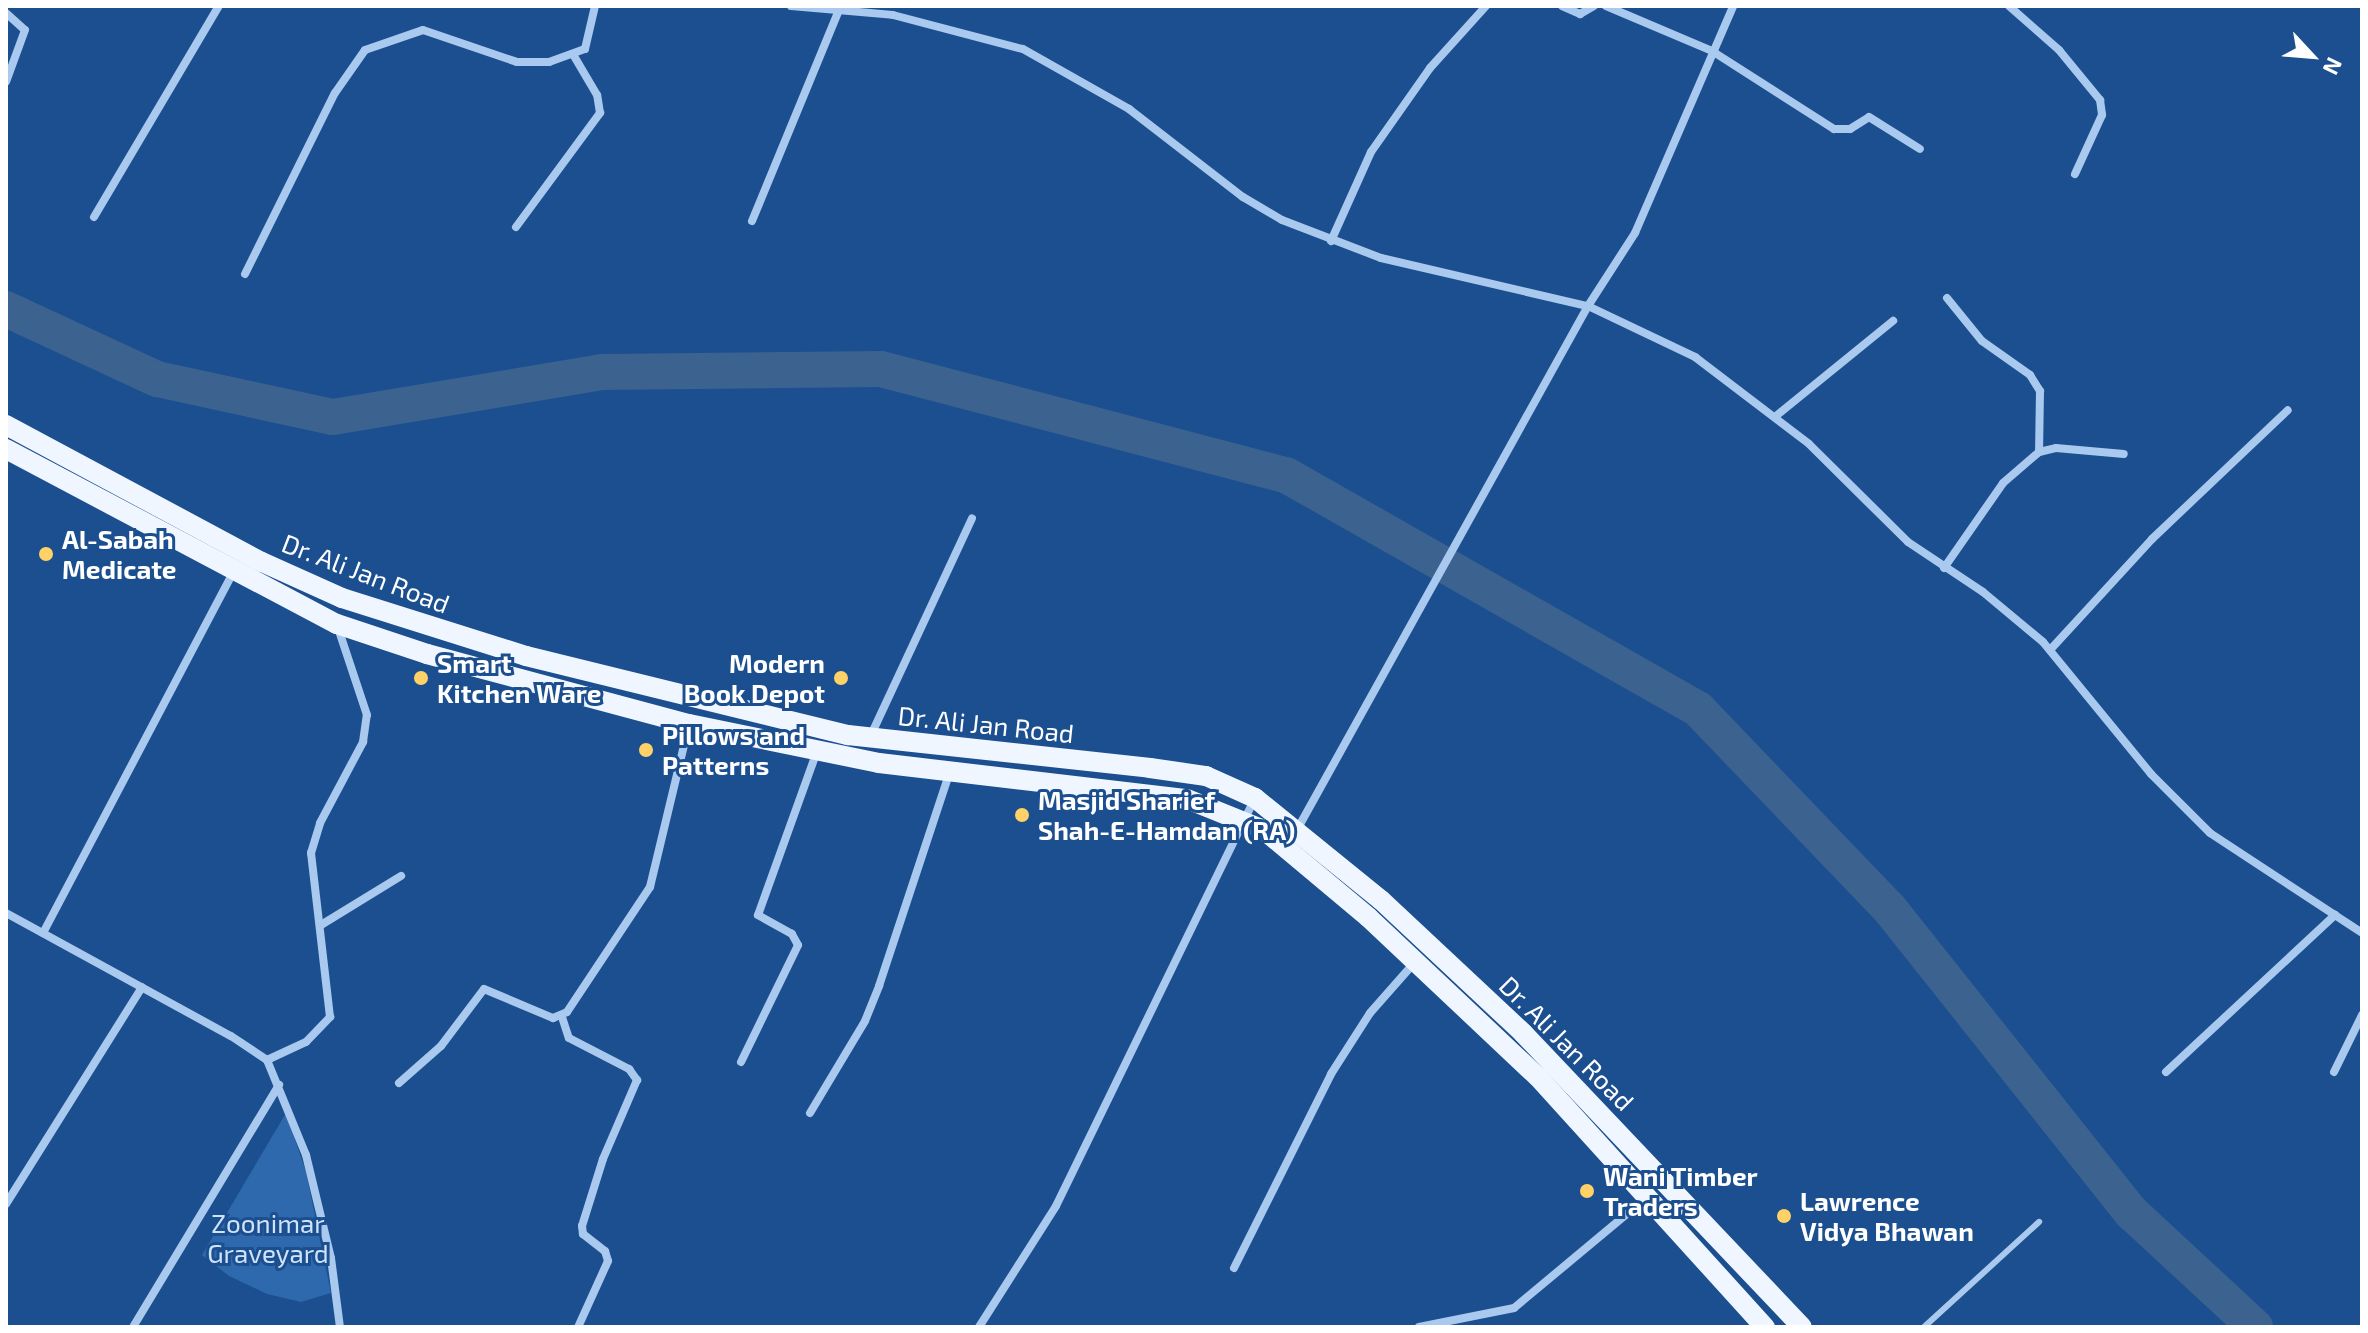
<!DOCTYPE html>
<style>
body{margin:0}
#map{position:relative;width:2368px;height:1333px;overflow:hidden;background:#1b4f8f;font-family:"Exo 2",sans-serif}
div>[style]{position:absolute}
.green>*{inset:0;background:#2e69ad}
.river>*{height:36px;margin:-18px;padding:0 18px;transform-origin:18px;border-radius:18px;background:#3c6290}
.service>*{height:6px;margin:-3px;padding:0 3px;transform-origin:3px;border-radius:3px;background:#a9c9ee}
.minor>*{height:8px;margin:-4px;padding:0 4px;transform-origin:4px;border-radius:4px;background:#a9c9ee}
.primary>*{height:20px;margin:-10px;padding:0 10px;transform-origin:10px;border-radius:10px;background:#f0f6ff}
.dots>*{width:22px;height:22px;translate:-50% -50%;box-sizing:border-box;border:4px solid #1b4f8f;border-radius:50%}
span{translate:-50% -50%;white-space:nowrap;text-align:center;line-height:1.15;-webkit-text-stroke:6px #1b4f8f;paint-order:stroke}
.poi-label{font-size:26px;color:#fff;font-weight:700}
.left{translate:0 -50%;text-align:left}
.right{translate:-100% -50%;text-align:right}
.street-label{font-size:26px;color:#fff}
.park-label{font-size:26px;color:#cfe3fa}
.frame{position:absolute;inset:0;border:8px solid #fff;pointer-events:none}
.north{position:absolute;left:2272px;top:16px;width:80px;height:80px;-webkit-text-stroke:6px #1b4f8f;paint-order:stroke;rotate:116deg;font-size:22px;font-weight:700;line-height:32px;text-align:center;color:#fff}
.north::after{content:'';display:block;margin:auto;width:28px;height:36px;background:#fff;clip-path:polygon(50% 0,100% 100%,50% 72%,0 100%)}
</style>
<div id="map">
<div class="green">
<div style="clip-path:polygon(286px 1113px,306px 1172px,331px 1293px,301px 1302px,267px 1294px,229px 1276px,202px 1255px)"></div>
</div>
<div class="river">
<div style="left:6px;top:309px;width:166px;rotate:24.9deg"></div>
<div style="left:157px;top:379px;width:180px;rotate:12.2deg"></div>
<div style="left:333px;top:417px;width:273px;rotate:-9.5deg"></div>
<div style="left:602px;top:372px;width:279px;rotate:-0.6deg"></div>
<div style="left:881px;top:369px;width:419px;rotate:14.7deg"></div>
<div style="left:1286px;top:475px;width:474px;rotate:29.6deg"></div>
<div style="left:1698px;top:709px;width:276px;rotate:46.2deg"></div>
<div style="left:1889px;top:908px;width:390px;rotate:51.5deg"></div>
<div style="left:2132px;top:1213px;width:168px;rotate:42.8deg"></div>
</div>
<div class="service">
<div style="left:1924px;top:1327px;width:156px;rotate:-42.4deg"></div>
</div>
<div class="minor">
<div style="left:791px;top:6px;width:102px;rotate:5deg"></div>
<div style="left:893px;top:15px;width:134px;rotate:14.7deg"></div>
<div style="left:1023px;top:49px;width:122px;rotate:29.5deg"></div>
<div style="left:1129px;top:109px;width:144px;rotate:37.7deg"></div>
<div style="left:1243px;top:197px;width:45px;rotate:30.5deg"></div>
<div style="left:1282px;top:220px;width:106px;rotate:21deg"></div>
<div style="left:1381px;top:258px;width:212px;rotate:13.1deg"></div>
<div style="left:1588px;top:306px;width:119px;rotate:25.5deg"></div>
<div style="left:1695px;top:357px;width:143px;rotate:37.3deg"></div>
<div style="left:1809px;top:444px;width:139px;rotate:44.7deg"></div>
<div style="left:1908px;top:542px;width:90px;rotate:33.7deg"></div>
<div style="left:1983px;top:592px;width:78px;rotate:39.8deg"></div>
<div style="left:2043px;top:642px;width:171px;rotate:50.7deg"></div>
<div style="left:2151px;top:774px;width:83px;rotate:45deg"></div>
<div style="left:2210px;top:833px;width:182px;rotate:33.3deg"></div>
<div style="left:1562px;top:6px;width:20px;rotate:24deg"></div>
<div style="left:1580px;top:14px;width:16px;rotate:-30deg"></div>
<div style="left:1606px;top:6px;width:115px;rotate:23deg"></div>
<div style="left:1712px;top:51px;width:145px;rotate:32.6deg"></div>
<div style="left:1834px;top:129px;width:16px"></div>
<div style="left:1850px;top:129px;width:22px;rotate:-32deg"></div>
<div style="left:1869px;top:117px;width:60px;rotate:32.1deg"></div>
<div style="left:2009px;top:6px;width:67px;rotate:41.3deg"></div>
<div style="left:2059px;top:50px;width:65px;rotate:50.6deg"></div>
<div style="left:2100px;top:100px;width:15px;rotate:82deg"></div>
<div style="left:2102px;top:115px;width:65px;rotate:114.6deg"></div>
<div style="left:6px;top:13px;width:25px;rotate:42deg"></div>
<div style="left:25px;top:30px;width:55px;rotate:110.1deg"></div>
<div style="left:94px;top:217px;width:245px;rotate:-59.4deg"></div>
<div style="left:752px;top:221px;width:230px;rotate:-67.6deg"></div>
<div style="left:516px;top:227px;width:142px;rotate:-53.6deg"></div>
<div style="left:600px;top:113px;width:18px;rotate:-99deg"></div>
<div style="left:597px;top:95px;width:45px;rotate:-120.5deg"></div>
<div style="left:1331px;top:241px;width:98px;rotate:-65.8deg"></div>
<div style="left:1371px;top:152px;width:103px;rotate:-54.9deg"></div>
<div style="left:1430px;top:68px;width:84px;rotate:-47.9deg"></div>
<div style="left:245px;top:274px;width:202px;rotate:-63.6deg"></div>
<div style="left:335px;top:93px;width:52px;rotate:-55.1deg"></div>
<div style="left:365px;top:50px;width:61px;rotate:-19deg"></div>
<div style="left:423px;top:30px;width:99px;rotate:18.8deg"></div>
<div style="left:517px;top:62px;width:32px"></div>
<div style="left:549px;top:62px;width:38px;rotate:-20deg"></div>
<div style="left:585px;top:49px;width:44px;rotate:-76.9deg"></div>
<div style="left:1947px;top:298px;width:55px;rotate:50.9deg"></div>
<div style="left:1982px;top:341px;width:59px;rotate:35.3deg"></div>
<div style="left:2030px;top:375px;width:19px;rotate:58deg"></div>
<div style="left:2040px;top:391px;width:61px;rotate:90.9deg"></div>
<div style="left:1776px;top:416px;width:151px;rotate:-39.1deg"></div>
<div style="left:1944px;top:568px;width:103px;rotate:-55.2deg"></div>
<div style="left:2003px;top:483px;width:48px;rotate:-40.7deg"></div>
<div style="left:2039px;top:452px;width:17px;rotate:-13deg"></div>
<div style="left:2056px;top:448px;width:68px;rotate:5deg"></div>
<div style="left:2050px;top:650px;width:151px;rotate:-47.4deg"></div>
<div style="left:2152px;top:539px;width:187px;rotate:-43.5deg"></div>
<div style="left:871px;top:735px;width:239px;rotate:-65deg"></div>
<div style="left:1298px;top:828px;width:597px;rotate:-60.95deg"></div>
<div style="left:1588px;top:306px;width:87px;rotate:-57.2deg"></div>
<div style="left:1635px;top:233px;width:247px;rotate:-66.6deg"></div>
<div style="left:6px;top:913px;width:256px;rotate:28.7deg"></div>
<div style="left:231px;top:1036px;width:43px;rotate:33.7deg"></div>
<div style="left:267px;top:1060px;width:103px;rotate:67.7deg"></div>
<div style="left:306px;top:1155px;width:106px;rotate:76.4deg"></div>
<div style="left:331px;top:1258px;width:70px;rotate:82.6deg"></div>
<div style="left:321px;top:925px;width:94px;rotate:-31.5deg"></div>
<div style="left:43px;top:933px;width:408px;rotate:-62.2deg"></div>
<div style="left:562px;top:1017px;width:22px;rotate:72deg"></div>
<div style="left:569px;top:1038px;width:68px;rotate:27.3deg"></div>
<div style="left:629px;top:1069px;width:14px;rotate:54deg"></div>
<div style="left:637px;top:1080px;width:86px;rotate:113.3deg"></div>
<div style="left:603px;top:1159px;width:70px;rotate:107.4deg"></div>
<div style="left:582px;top:1226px;width:8px;rotate:83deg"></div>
<div style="left:583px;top:1234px;width:28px;rotate:38deg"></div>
<div style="left:605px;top:1251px;width:10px;rotate:73deg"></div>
<div style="left:608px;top:1261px;width:72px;rotate:114.4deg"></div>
<div style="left:267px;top:1060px;width:43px;rotate:-24.8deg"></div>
<div style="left:306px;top:1042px;width:35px;rotate:-46deg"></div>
<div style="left:330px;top:1017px;width:165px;rotate:-96.6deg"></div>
<div style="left:311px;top:853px;width:31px;rotate:-73deg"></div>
<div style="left:320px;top:823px;width:92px;rotate:-62deg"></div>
<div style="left:363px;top:742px;width:27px;rotate:-82deg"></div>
<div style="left:367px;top:715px;width:92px;rotate:-108.4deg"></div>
<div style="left:741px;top:1062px;width:130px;rotate:-64deg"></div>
<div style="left:798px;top:945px;width:13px;rotate:-119deg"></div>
<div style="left:792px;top:934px;width:39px;rotate:-151deg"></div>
<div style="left:758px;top:915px;width:174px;rotate:-70.2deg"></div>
<div style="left:2166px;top:1072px;width:231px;rotate:-42.9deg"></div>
<div style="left:2334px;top:1072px;width:64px;rotate:-63.8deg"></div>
<div style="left:399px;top:1083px;width:56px;rotate:-41.4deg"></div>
<div style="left:441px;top:1046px;width:71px;rotate:-53deg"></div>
<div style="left:484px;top:989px;width:75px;rotate:22.8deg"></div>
<div style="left:553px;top:1018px;width:15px;rotate:-23deg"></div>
<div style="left:567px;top:1012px;width:150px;rotate:-56.4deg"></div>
<div style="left:650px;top:887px;width:167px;rotate:-76.5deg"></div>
<div style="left:810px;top:1113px;width:107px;rotate:-59.1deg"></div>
<div style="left:865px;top:1021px;width:38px;rotate:-68deg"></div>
<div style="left:879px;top:986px;width:223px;rotate:-71.7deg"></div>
<div style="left:6px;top:1204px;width:256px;rotate:-57.9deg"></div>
<div style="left:1234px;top:1268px;width:217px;rotate:-63.4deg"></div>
<div style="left:1331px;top:1074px;width:72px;rotate:-57.4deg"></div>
<div style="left:1370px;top:1013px;width:68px;rotate:-48.6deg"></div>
<div style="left:133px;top:1327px;width:283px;rotate:-58.9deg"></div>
<div style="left:979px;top:1327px;width:143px;rotate:-57.5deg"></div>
<div style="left:1056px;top:1206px;width:452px;rotate:-64deg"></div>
<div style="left:1419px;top:1327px;width:97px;rotate:-11.3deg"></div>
<div style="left:1514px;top:1308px;width:170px;rotate:-39.8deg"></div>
</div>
<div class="primary">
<div style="left:6px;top:425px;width:290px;rotate:28.2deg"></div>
<div style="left:262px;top:562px;width:88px;rotate:24.2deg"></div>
<div style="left:342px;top:598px;width:193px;rotate:17.5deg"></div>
<div style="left:526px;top:656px;width:332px;rotate:13.8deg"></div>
<div style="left:848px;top:735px;width:304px;rotate:6.2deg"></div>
<div style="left:1150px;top:768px;width:57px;rotate:8.1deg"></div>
<div style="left:1206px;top:776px;width:54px;rotate:24.2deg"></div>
<div style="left:1255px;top:798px;width:162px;rotate:39deg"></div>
<div style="left:1381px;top:900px;width:195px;rotate:43.1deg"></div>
<div style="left:1523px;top:1033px;width:405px;rotate:46.5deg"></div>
<div style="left:6px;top:449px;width:374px;rotate:27.9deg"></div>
<div style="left:337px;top:624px;width:95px;rotate:18.4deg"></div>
<div style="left:427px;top:654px;width:271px;rotate:15deg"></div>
<div style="left:689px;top:724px;width:194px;rotate:11.6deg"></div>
<div style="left:879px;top:763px;width:310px;rotate:6.7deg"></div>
<div style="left:1187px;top:799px;width:83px;rotate:21.9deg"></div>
<div style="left:1264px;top:830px;width:136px;rotate:39.9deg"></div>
<div style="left:1368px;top:917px;width:233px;rotate:43.3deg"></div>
<div style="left:1538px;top:1077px;width:338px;rotate:47.8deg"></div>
</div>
<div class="dots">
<div style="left:46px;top:554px;background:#ffd166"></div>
<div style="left:421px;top:678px;background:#ffd166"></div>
<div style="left:841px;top:678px;background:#ffd166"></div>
<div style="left:646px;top:750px;background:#ffd166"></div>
<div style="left:1022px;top:815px;background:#ffd166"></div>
<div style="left:1587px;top:1191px;background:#ffd166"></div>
<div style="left:1784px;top:1216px;background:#ffd166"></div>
</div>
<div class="poi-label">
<span class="left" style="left:62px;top:554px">Al-Sabah<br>Medicate</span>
<span class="left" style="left:437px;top:678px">Smart<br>Kitchen Ware</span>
<span class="right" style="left:825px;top:678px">Modern<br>Book Depot</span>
<span class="left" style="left:662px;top:750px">Pillows and<br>Patterns</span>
<span class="left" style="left:1038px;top:815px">Masjid Sharief<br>Shah-E-Hamdan (RA)</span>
<span class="left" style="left:1603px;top:1191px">Wani Timber<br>Traders</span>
<span class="left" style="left:1800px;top:1216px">Lawrence<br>Vidya Bhawan</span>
</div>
<div class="street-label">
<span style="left:366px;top:573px;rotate:21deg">Dr. Ali Jan Road</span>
<span style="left:986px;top:724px;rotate:6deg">Dr. Ali Jan Road</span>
<span style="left:1567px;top:1043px;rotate:45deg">Dr. Ali Jan Road</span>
</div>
<div class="park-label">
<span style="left:268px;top:1238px">Zoonimar<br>Graveyard</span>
</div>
<div class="frame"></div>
<div class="north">N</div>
</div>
